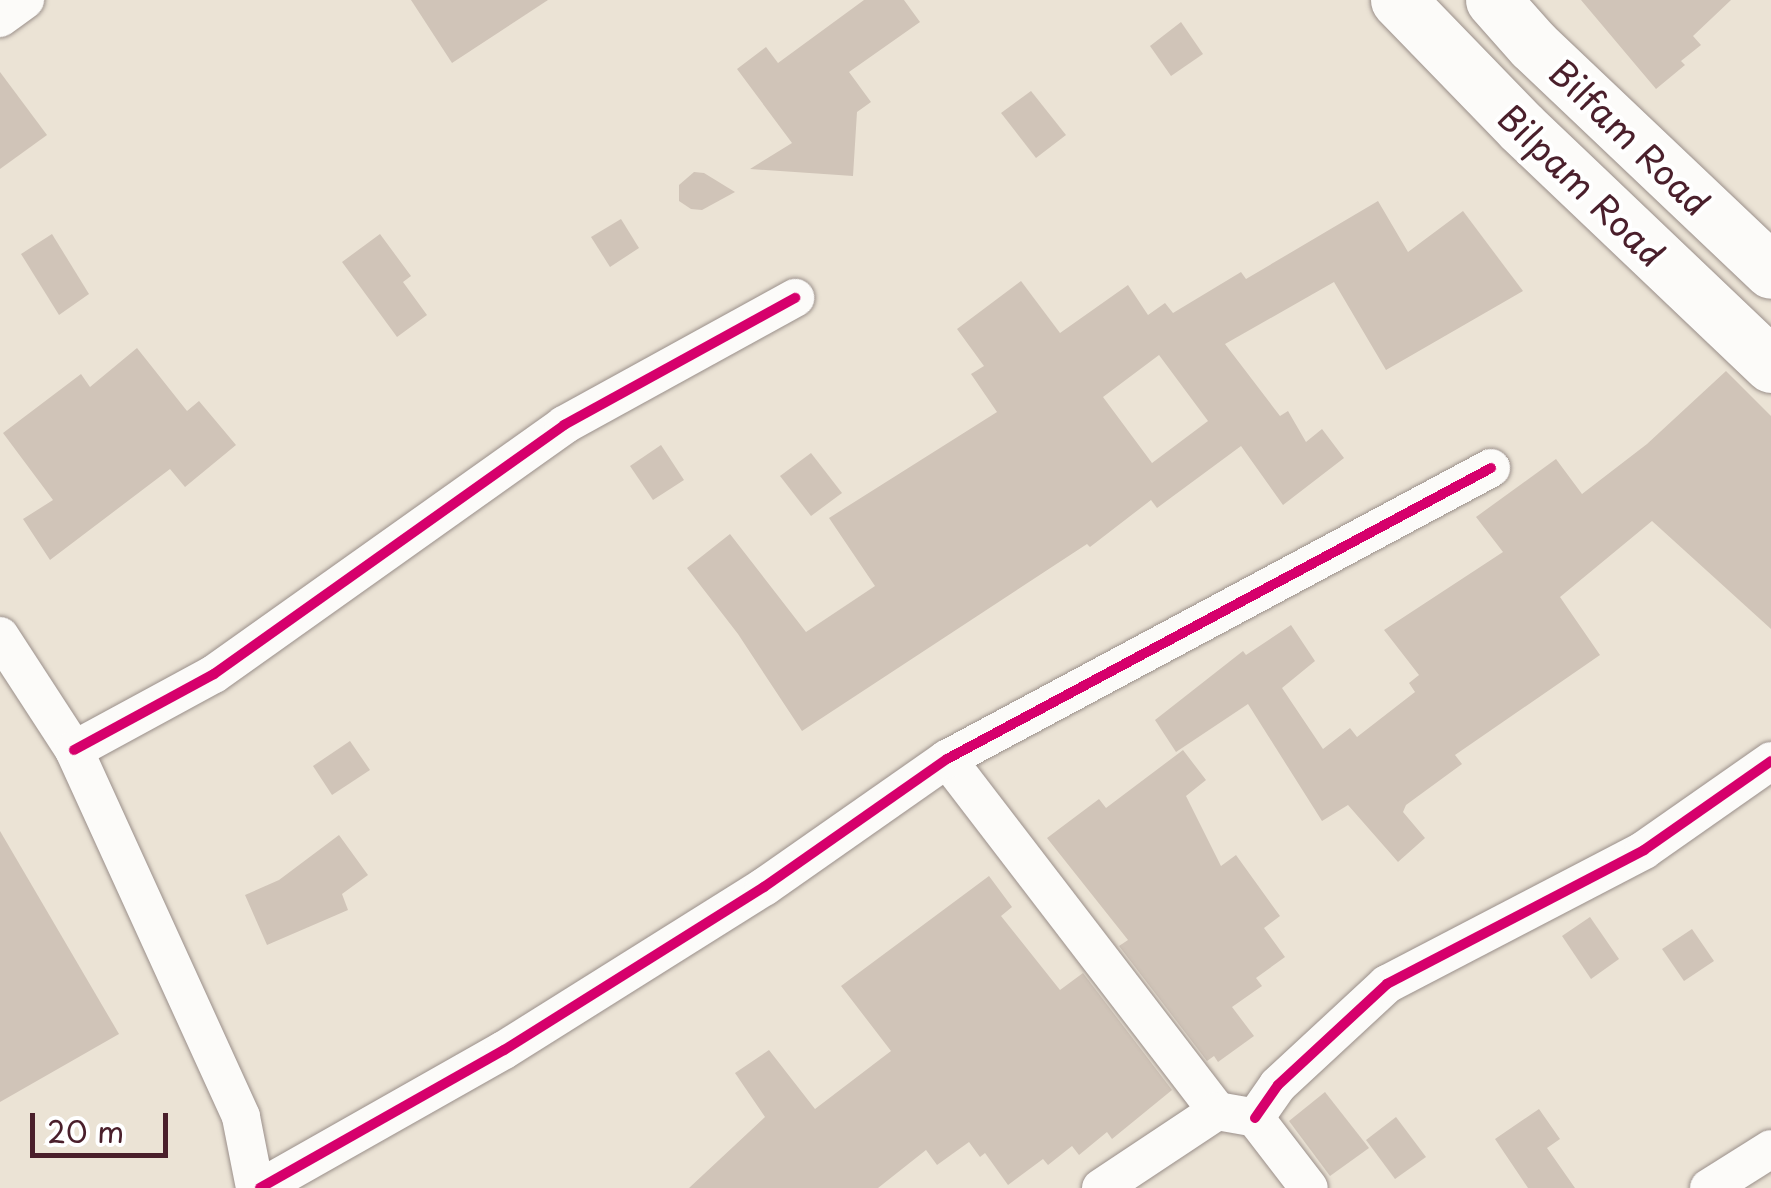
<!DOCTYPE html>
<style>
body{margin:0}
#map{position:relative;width:1771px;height:1188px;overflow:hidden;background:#ebe3d5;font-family:"Playpen Sans",sans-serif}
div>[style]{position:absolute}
.building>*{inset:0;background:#d0c4b8}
.roads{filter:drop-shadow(0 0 2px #9a8f8a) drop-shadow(0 0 2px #9a8f8a)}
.street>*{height:38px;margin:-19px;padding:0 19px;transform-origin:19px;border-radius:19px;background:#fcfbf9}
.primary>*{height:55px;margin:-27.5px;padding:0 27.5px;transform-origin:27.5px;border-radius:27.5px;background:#fcfbf9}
.cycleway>*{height:10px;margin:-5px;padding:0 5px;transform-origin:5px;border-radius:5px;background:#d6006c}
span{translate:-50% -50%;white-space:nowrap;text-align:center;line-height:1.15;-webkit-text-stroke:8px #fff;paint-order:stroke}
.street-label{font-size:35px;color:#4a1f2b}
.scale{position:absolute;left:30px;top:1113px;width:138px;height:45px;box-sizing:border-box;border:5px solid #4a1f2b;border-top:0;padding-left:12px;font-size:30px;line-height:35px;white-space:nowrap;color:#4a1f2b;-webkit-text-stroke:8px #fff;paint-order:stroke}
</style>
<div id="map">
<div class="building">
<div style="clip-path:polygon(411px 0,548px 0,452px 63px)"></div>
<div style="clip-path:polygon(864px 0,904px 0,920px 22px,849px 72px,871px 102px,857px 112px,853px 176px,750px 169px,792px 143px,737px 69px,766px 47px,778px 63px)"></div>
<div style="clip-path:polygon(1581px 0,1731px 0,1693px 36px,1701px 45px,1681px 61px,1685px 65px,1656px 89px)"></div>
<div style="clip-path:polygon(1181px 22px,1203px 54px,1171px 76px,1150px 46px)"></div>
<div style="clip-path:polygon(0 72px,47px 135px,0 169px)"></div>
<div style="clip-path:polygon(1031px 91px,1066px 135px,1036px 158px,1001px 113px)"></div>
<div style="clip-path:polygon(694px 172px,704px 173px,735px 192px,702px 210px,691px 209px,679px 201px,679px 185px)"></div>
<div style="clip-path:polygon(evenodd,1378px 201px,1408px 252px,1463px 211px,1523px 291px,1386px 370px,1334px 282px,1225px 344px,1280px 416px,1288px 411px,1306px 442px,1322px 429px,1344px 458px,1283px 505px,1241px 446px,1157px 508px,1151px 500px,1090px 547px,1087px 544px,802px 731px,738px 634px,687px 568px,730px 534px,806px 632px,875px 586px,829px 518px,997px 412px,971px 374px,984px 366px,957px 329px,1021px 281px,1060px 333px,1128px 285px,1148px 315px,1165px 303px,1173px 313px,1241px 272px,1246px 279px,1378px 201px,1159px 355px,1208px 421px,1152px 463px,1103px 397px,1159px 355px)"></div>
<div style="clip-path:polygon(621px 219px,639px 248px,610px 267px,591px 237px)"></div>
<div style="clip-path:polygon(52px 234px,89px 294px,59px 315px,21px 254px)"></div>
<div style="clip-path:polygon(380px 234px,411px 276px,403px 282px,427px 315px,397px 337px,342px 262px)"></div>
<div style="clip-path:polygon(137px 348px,187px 411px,199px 401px,236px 445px,185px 487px,170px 469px,50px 560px,23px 519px,53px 500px,3px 433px,81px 374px,90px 387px)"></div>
<div style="clip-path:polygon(1726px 371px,1771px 416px,1771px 629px,1652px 521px,1560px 597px,1600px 655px,1455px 755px,1462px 764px,1406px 805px,1403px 812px,1425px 838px,1398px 862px,1348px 805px,1322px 821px,1248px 704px,1176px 752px,1155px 720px,1243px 651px,1246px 655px,1291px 625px,1315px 661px,1282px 688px,1323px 749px,1350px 728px,1357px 737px,1415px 692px,1409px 683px,1419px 675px,1384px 630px,1503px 552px,1476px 517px,1556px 459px,1582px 494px,1647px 444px)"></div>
<div style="clip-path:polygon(661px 445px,684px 480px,653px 500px,630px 466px)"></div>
<div style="clip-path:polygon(811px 453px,842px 493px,811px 516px,780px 476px)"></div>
<div style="clip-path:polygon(350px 741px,370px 770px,332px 795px,313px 766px)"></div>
<div style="clip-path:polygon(1183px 750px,1206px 780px,1186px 796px,1221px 866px,1236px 855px,1280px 916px,1264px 928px,1285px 957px,1256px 978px,1262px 986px,1232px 1007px,1254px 1036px,1218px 1062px,1214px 1056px,1207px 1061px,1119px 946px,1128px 940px,1047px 838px,1099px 799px,1106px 808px)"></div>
<div style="clip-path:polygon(0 831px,119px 1034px,0 1102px)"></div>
<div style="clip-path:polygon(339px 835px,368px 875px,342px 894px,348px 910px,267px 945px,245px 895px,279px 880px)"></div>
<div style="clip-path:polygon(989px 876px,1012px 907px,1001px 916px,1060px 990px,1083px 973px,1172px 1090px,1112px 1139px,1107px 1132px,1079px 1155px,1072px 1146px,1048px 1165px,1043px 1159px,1008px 1185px,985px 1153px,980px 1157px,969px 1142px,937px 1165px,926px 1150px,878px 1188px,689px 1188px,765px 1117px,735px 1073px,769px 1050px,815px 1109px,891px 1051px,841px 986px)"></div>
<div style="clip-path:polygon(1590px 917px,1619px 959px,1591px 979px,1562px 936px)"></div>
<div style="clip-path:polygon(1692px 929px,1714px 961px,1684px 981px,1662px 949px)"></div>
<div style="clip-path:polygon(1325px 1092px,1369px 1148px,1330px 1176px,1289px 1121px)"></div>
<div style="clip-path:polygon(1539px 1109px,1560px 1139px,1547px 1148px,1575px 1188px,1528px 1188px,1495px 1139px)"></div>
<div style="clip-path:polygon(1396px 1117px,1426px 1157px,1395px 1179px,1366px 1140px)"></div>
</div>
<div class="roads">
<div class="street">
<div style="left:0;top:18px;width:31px;rotate:-36deg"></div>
<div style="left:0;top:636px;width:136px;rotate:57deg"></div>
<div style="left:74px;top:750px;width:403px;rotate:65.5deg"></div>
<div style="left:241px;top:1117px;width:72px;rotate:78.8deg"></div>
<div style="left:74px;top:750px;width:159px;rotate:-28.5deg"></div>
<div style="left:214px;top:674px;width:430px;rotate:-35.4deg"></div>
<div style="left:564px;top:425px;width:264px;rotate:-28.8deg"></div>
<div style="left:947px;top:759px;width:444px;rotate:52.5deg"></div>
<div style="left:1217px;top:1111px;width:39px;rotate:10deg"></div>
<div style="left:1255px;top:1118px;width:88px;rotate:52.4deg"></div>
<div style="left:1255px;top:1118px;width:40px;rotate:-55.1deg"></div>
<div style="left:1278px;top:1085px;width:149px;rotate:-42.8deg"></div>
<div style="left:1387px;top:984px;width:290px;rotate:-27.5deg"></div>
<div style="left:1644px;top:850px;width:155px;rotate:-35deg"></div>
<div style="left:260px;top:1188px;width:280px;rotate:-29.5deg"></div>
<div style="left:504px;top:1050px;width:307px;rotate:-32.1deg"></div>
<div style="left:764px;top:887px;width:223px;rotate:-35deg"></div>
<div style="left:947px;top:759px;width:617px;rotate:-28.14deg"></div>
<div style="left:1101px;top:1188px;width:139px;rotate:-33.6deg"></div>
<div style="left:1709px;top:1188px;width:73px;rotate:-32.2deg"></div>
</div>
<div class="primary">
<div style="left:1398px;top:0;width:177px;rotate:45.9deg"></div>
<div style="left:1521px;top:127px;width:345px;rotate:43.6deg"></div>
<div style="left:1493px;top:0;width:60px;rotate:48.4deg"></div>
<div style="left:1533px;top:45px;width:328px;rotate:43.5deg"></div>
</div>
</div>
<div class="cycleway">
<div style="left:74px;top:750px;width:159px;rotate:-28.5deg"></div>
<div style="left:214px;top:674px;width:430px;rotate:-35.4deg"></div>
<div style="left:564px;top:425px;width:264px;rotate:-28.8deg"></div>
<div style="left:1255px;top:1118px;width:40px;rotate:-55.1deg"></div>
<div style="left:1278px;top:1085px;width:149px;rotate:-42.8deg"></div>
<div style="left:1387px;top:984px;width:290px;rotate:-27.5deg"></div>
<div style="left:1644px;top:850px;width:155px;rotate:-35deg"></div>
<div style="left:260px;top:1188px;width:280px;rotate:-29.5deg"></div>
<div style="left:504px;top:1050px;width:307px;rotate:-32.1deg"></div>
<div style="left:764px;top:887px;width:223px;rotate:-35deg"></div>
<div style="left:947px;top:759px;width:617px;rotate:-28.14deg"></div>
</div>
<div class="street-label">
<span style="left:1630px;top:137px;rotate:44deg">Bilfam Road</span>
<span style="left:1582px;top:185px;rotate:44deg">Bilpam Road</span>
</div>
<div class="scale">20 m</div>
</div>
